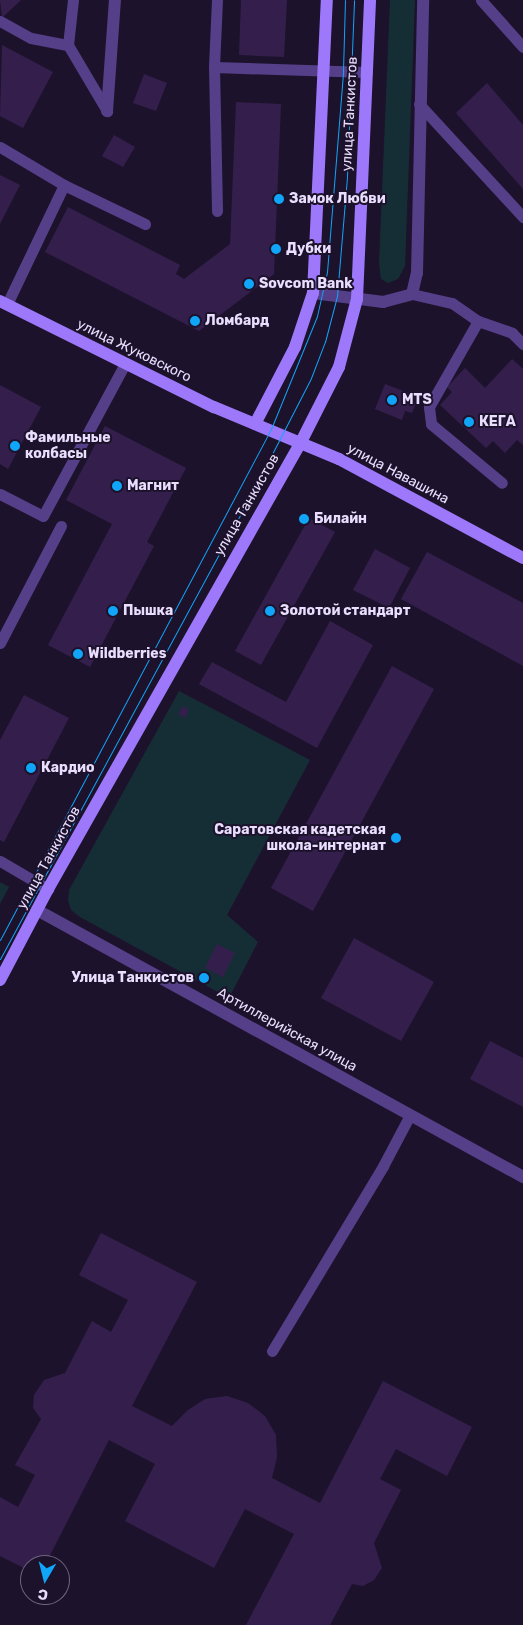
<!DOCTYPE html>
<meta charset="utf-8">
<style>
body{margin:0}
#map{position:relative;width:523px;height:1625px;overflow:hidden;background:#1d122c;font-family:Rubik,sans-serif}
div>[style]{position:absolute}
.green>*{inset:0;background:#152e36}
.building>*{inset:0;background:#341f4c}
.service>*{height:11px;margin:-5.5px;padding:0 5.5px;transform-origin:5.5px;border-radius:5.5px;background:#553f89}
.minor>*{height:12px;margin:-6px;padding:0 6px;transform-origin:6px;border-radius:6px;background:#553f89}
.secondary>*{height:12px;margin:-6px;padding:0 6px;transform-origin:6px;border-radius:6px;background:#9d78fb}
.tram>*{height:1px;margin:-0.5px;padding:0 0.5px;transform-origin:0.5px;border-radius:0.5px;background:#10a5f8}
.dots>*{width:14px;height:14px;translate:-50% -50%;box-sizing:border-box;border:2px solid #1d122c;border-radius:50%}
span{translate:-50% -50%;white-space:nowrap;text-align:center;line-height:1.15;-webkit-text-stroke:4px #1d122c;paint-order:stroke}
.street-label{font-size:14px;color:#eadefe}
.poi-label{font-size:14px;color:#eadefe;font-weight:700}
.left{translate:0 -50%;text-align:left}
.right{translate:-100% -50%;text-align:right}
.north{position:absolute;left:20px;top:1555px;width:50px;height:50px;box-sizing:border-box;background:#1d122c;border:1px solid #6f6480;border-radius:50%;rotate:188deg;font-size:14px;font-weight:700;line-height:20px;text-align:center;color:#eadefe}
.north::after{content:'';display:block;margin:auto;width:18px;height:22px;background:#10a5f8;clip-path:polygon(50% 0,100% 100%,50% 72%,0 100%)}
</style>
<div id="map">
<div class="green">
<div style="clip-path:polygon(390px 0,415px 0,405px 266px,398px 279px,388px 283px,381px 279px,379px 263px)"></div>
<div style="clip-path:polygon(179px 691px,310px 760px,227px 915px,258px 942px,229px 998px,80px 917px,71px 910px,68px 900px,69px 890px)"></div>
<div style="clip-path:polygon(0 882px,9px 887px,0 904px)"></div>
</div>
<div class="building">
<div style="clip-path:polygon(0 0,21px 0,2px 18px)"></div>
<div style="clip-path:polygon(241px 0,287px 0,284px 57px,239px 55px)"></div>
<div style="clip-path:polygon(2px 45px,53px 72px,23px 128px,0 116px)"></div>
<div style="clip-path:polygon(144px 74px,167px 83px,156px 111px,133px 103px)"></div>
<div style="clip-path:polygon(487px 83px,523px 125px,523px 189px,456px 113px)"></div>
<div style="clip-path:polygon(236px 102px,281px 104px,274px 274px,199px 331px,45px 252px,68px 207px,180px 265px,176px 274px,184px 279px,230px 244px)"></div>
<div style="clip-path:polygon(114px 135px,135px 147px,123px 167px,102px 156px)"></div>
<div style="clip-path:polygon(0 175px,20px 185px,0 224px)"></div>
<div style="clip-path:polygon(512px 359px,523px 369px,523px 445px,517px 440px,505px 453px,493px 441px,486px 448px,440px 405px,452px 392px,447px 387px,465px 368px,485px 388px)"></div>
<div style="clip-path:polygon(385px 384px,419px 397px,412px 413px,405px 411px,402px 420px,375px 409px)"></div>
<div style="clip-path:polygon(0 385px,41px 407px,8px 469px,0 464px)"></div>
<div style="clip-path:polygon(105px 426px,186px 468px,147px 542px,154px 546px,90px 667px,48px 645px,112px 524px,66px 500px)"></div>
<div style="clip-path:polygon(309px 518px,335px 532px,261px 665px,235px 651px)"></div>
<div style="clip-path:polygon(375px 549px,410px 568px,389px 608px,353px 590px)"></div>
<div style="clip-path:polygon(427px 552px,523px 603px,523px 666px,401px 599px)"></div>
<div style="clip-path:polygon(330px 621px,373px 645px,317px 748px,199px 684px,212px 662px,286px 702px)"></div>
<div style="clip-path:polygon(392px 666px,434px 689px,313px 911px,271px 888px)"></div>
<div style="clip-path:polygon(24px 695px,69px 718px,4px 842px,0 840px,0 740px)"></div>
<div style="clip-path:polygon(183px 706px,189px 710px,185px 718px,178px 714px)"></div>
<div style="clip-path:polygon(354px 938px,434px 982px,401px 1041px,321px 998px)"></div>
<div style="clip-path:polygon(217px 944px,235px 953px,223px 977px,205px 968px)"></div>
<div style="clip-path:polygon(490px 1041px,523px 1058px,523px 1107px,470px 1079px)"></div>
<div style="clip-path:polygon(101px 1233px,197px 1282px,132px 1406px,172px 1426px,188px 1410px,205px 1399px,227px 1396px,248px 1403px,265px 1416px,276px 1435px,277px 1457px,272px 1478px,320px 1503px,383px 1381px,472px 1427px,447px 1476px,396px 1449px,380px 1479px,401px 1490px,374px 1543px,382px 1568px,374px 1580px,363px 1586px,352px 1584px,330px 1625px,246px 1625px,294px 1534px,245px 1509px,214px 1568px,125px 1521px,155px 1464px,109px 1440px,45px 1565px,30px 1565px,30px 1571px,0 1556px,0 1497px,18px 1507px,35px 1475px,15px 1465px,41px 1419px,33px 1408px,34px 1395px,44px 1380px,65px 1373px,92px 1321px,111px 1332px,128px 1300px,79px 1275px)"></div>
</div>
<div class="service">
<div style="left:217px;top:0;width:67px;rotate:92.6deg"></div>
<div style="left:214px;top:67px;width:153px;rotate:1.9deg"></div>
<div style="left:481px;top:0;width:63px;rotate:48.2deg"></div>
<div style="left:0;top:21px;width:35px;rotate:29deg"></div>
<div style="left:31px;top:38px;width:38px;rotate:11deg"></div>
<div style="left:68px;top:45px;width:77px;rotate:59.4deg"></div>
<div style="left:68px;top:45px;width:45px;rotate:-83.7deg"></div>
<div style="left:214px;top:67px;width:144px;rotate:88.8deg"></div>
<div style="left:419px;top:104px;width:154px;rotate:47.4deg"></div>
<div style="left:0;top:147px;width:74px;rotate:30.7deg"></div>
<div style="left:64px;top:185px;width:90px;rotate:25.7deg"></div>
<div style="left:412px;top:294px;width:41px;rotate:12.7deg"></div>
<div style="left:452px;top:303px;width:32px;rotate:35deg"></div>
<div style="left:478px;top:321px;width:36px;rotate:19deg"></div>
<div style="left:512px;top:333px;width:16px;rotate:45deg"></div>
<div style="left:7px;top:304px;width:132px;rotate:-64.4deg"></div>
<div style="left:478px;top:321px;width:99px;rotate:119.7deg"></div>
<div style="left:429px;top:407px;width:17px;rotate:83deg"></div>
<div style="left:431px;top:424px;width:92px;rotate:39.7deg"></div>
<div style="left:0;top:494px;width:48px;rotate:27.1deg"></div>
<div style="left:43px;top:516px;width:173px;rotate:-61.7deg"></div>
<div style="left:0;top:643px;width:132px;rotate:-62.5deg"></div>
<div style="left:0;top:861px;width:56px;rotate:30.3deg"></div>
<div style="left:272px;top:1351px;width:216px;rotate:-59deg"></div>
<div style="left:383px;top:1166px;width:58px;rotate:-62.1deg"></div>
</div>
<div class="minor">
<div style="left:107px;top:111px;width:111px;rotate:-85.9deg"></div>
<div style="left:313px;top:293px;width:71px;rotate:7.3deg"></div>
<div style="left:383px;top:302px;width:30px;rotate:-15deg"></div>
<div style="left:412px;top:294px;width:22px;rotate:-77deg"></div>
<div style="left:417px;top:273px;width:273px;rotate:-88.7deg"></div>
<div style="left:37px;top:910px;width:555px;rotate:28.78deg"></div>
</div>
<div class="secondary">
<div style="left:0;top:301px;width:239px;rotate:26.4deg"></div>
<div style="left:214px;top:407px;width:135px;rotate:22.6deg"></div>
<div style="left:339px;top:459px;width:209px;rotate:28.3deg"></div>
<div style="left:255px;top:424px;width:87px;rotate:-62.5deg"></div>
<div style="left:295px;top:347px;width:57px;rotate:-71.6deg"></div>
<div style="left:313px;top:293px;width:293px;rotate:-87.3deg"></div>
<div style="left:0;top:980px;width:103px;rotate:-62.2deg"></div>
<div style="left:48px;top:889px;width:514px;rotate:-60.49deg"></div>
<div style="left:301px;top:442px;width:84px;rotate:-63.1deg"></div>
<div style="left:339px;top:367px;width:70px;rotate:-75.2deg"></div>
<div style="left:357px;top:299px;width:299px;rotate:-87.5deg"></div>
</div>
<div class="tram">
<div style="left:0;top:940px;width:578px;rotate:-62.06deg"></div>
<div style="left:271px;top:429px;width:122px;rotate:-67.8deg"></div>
<div style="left:317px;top:316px;width:45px;rotate:-77.2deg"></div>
<div style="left:327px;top:272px;width:202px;rotate:-85.4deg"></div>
<div style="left:343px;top:71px;width:71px;rotate:-88.4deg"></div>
<div style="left:0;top:959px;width:530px;rotate:-61.6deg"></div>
<div style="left:252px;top:493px;width:129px;rotate:-62.8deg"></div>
<div style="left:311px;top:378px;width:39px;rotate:-69deg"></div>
<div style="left:325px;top:342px;width:48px;rotate:-75.4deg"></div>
<div style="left:337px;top:296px;width:120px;rotate:-85.2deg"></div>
<div style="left:347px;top:176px;width:176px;rotate:-87.7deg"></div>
</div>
<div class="dots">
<div style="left:279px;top:199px;background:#10a5f8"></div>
<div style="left:276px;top:249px;background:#10a5f8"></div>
<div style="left:249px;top:284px;background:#10a5f8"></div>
<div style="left:195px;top:321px;background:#10a5f8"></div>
<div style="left:392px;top:400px;background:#10a5f8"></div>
<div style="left:469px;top:422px;background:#10a5f8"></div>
<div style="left:15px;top:446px;background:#10a5f8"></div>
<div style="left:117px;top:486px;background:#10a5f8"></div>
<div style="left:304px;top:519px;background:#10a5f8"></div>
<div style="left:113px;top:611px;background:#10a5f8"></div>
<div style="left:270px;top:611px;background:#10a5f8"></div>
<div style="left:78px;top:654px;background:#10a5f8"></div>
<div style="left:31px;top:768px;background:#10a5f8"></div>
<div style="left:396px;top:838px;background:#10a5f8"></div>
<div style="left:204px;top:978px;background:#10a5f8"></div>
</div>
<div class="street-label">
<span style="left:350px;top:114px;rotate:-87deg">улица Танкистов</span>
<span style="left:134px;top:351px;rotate:26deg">улица Жуковского</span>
<span style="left:398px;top:474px;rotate:28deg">улица Навашина</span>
<span style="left:247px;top:505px;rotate:-60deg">улица Танкистов</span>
<span style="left:49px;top:858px;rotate:-61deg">улица Танкистов</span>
<span style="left:287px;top:1030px;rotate:29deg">Артиллерийская улица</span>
</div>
<div class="poi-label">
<span class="left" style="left:289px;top:199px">Замок Любви</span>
<span class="left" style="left:286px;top:249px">Дубки</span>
<span class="left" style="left:259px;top:284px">Sovcom Bank</span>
<span class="left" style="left:205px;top:321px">Ломбард</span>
<span class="left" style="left:402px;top:400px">MTS</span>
<span class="left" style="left:479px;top:422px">КЕГА</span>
<span class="left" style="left:25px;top:446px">Фамильные<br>колбасы</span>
<span class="left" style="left:127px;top:486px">Магнит</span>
<span class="left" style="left:314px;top:519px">Билайн</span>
<span class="left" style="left:123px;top:611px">Пышка</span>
<span class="left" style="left:280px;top:611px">Золотой стандарт</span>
<span class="left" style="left:88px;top:654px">Wildberries</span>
<span class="left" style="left:41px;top:768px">Кардио</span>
<span class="right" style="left:386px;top:838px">Саратовская кадетская<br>школа-интернат</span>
<span class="right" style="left:194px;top:978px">Улица Танкистов</span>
</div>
<div class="north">С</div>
</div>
